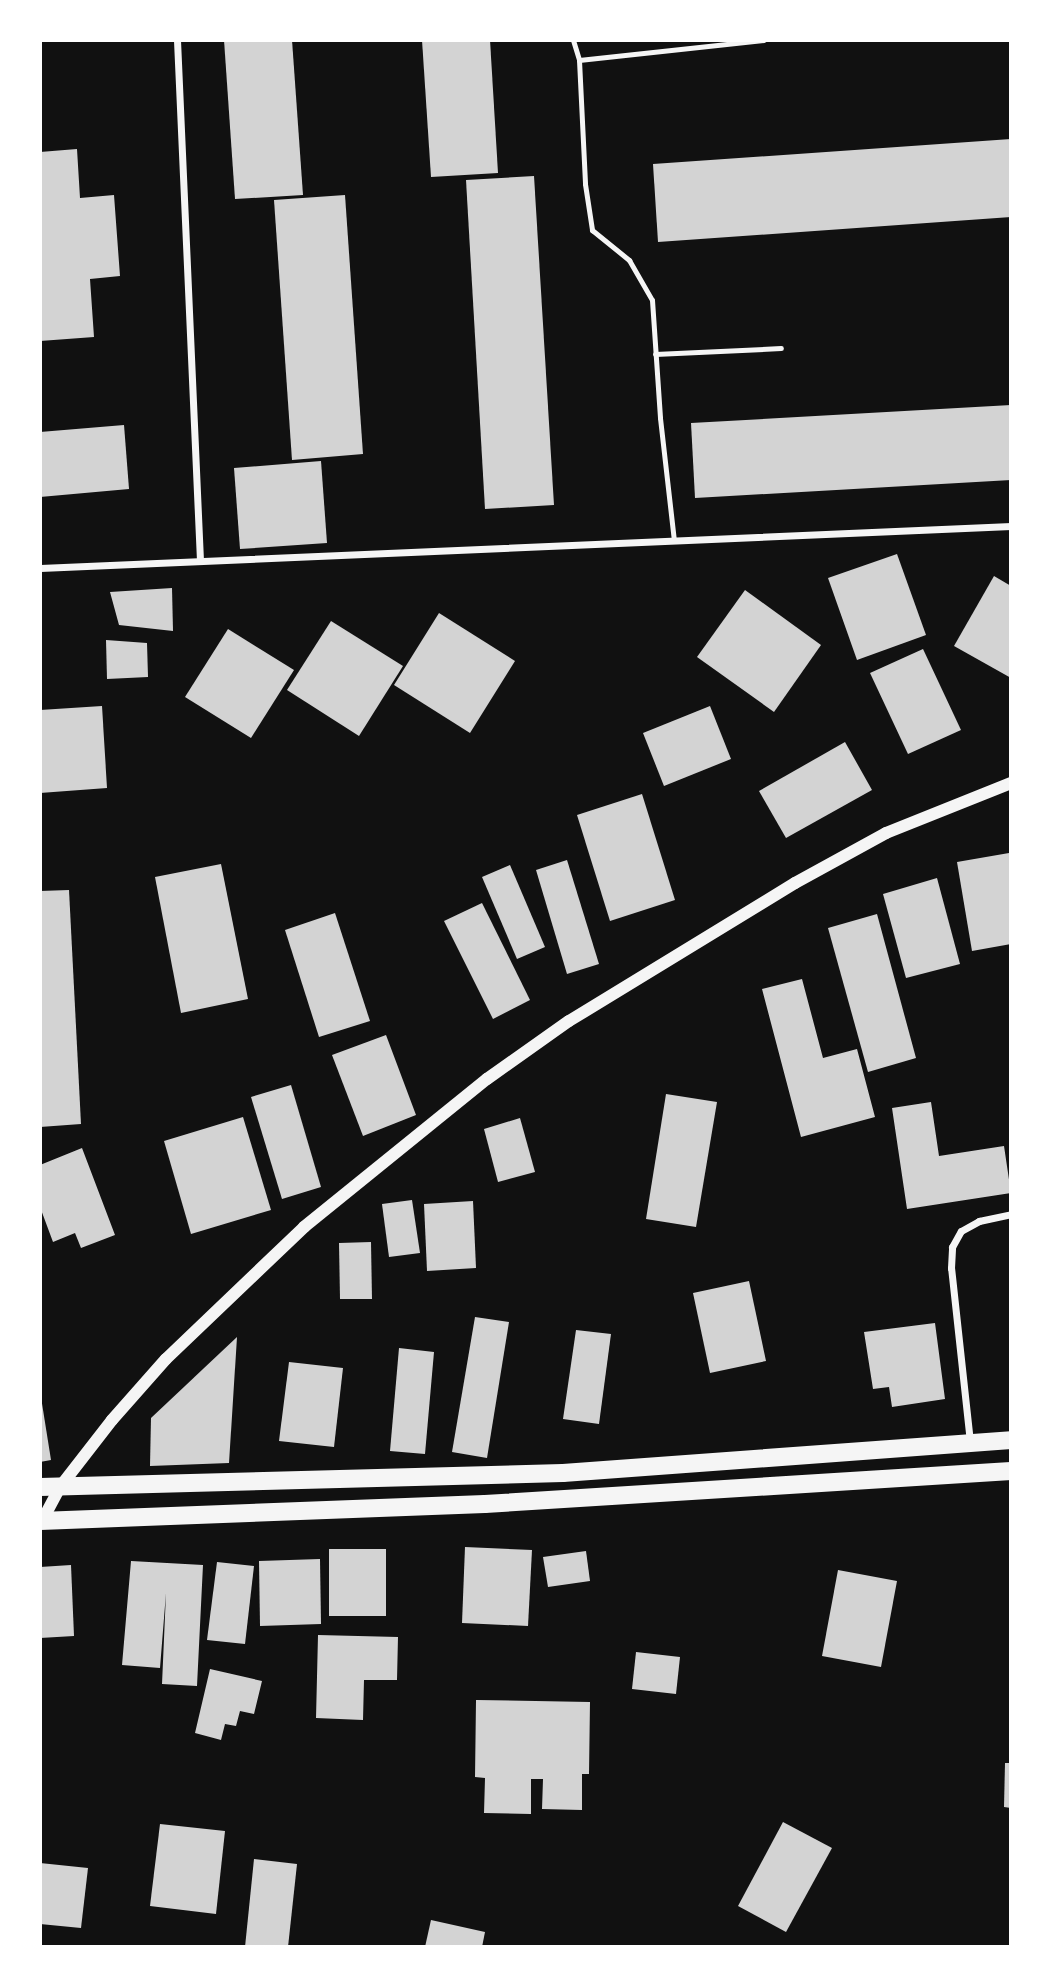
<!DOCTYPE html>
<style>
body{margin:0}
#map{position:relative;width:1051px;height:1987px;overflow:hidden;background:#111;font-family:"Fira Sans",sans-serif}
div>[style]{position:absolute}
.building>*{inset:0;background:#d3d3d3}
.service>*{height:5px;margin:-2.5px;padding:0 2.5px;transform-origin:2.5px;border-radius:2.5px;background:#f5f5f5}
.minor>*{height:7px;margin:-3.5px;padding:0 3.5px;transform-origin:3.5px;border-radius:3.5px;background:#f5f5f5}
.tertiary>*{height:12px;margin:-6px;padding:0 6px;transform-origin:6px;border-radius:6px;background:#f5f5f5}
.primary>*{height:18px;margin:-9px;padding:0 9px;transform-origin:9px;border-radius:9px;background:#f5f5f5}
span{translate:-50% -50%;white-space:nowrap;text-align:center;line-height:1.15;-webkit-text-stroke:5px #fff;paint-order:stroke}
.frame{position:absolute;inset:0;border:42px solid #fff;pointer-events:none}
</style>
<div id="map">
<div class="building">
<div style="clip-path:polygon(224px 40px,292px 40px,303px 195px,235px 199px)"></div>
<div style="clip-path:polygon(422px 40px,490px 40px,498px 173px,431px 177px)"></div>
<div style="clip-path:polygon(1011px 139px,1011px 217px,658px 242px,653px 164px)"></div>
<div style="clip-path:polygon(77px 149px,80px 198px,114px 195px,120px 276px,90px 279px,94px 337px,40px 341px,40px 152px)"></div>
<div style="clip-path:polygon(534px 176px,554px 505px,485px 509px,466px 180px)"></div>
<div style="clip-path:polygon(345px 195px,363px 454px,292px 460px,274px 200px)"></div>
<div style="clip-path:polygon(1011px 405px,1011px 480px,695px 498px,691px 423px)"></div>
<div style="clip-path:polygon(124px 425px,129px 489px,40px 497px,40px 432px)"></div>
<div style="clip-path:polygon(321px 461px,327px 543px,240px 549px,234px 468px)"></div>
<div style="clip-path:polygon(897px 554px,926px 635px,857px 660px,828px 578px)"></div>
<div style="clip-path:polygon(994px 576px,1011px 586px,1011px 678px,954px 646px)"></div>
<div style="clip-path:polygon(172px 588px,173px 631px,119px 625px,110px 592px)"></div>
<div style="clip-path:polygon(745px 590px,821px 645px,774px 712px,697px 657px)"></div>
<div style="clip-path:polygon(439px 613px,515px 661px,470px 733px,394px 685px)"></div>
<div style="clip-path:polygon(331px 621px,403px 666px,359px 736px,287px 690px)"></div>
<div style="clip-path:polygon(228px 629px,294px 670px,251px 738px,185px 697px)"></div>
<div style="clip-path:polygon(106px 640px,147px 643px,148px 677px,107px 679px)"></div>
<div style="clip-path:polygon(923px 649px,961px 730px,908px 754px,870px 673px)"></div>
<div style="clip-path:polygon(102px 706px,107px 788px,40px 793px,40px 710px)"></div>
<div style="clip-path:polygon(710px 706px,731px 759px,664px 786px,643px 733px)"></div>
<div style="clip-path:polygon(845px 742px,872px 790px,786px 838px,759px 791px)"></div>
<div style="clip-path:polygon(642px 794px,675px 900px,610px 921px,577px 815px)"></div>
<div style="clip-path:polygon(1009px 853px,1011px 944px,972px 951px,957px 862px)"></div>
<div style="clip-path:polygon(567px 860px,599px 964px,567px 974px,536px 870px)"></div>
<div style="clip-path:polygon(221px 864px,248px 999px,181px 1013px,155px 877px)"></div>
<div style="clip-path:polygon(510px 865px,545px 947px,517px 959px,482px 877px)"></div>
<div style="clip-path:polygon(937px 878px,960px 964px,906px 978px,883px 894px)"></div>
<div style="clip-path:polygon(69px 890px,81px 1124px,40px 1127px,40px 891px)"></div>
<div style="clip-path:polygon(482px 903px,530px 1000px,493px 1019px,444px 921px)"></div>
<div style="clip-path:polygon(335px 913px,370px 1021px,319px 1037px,285px 930px)"></div>
<div style="clip-path:polygon(877px 914px,916px 1058px,868px 1072px,828px 928px)"></div>
<div style="clip-path:polygon(802px 979px,823px 1058px,857px 1049px,875px 1117px,801px 1137px,762px 989px)"></div>
<div style="clip-path:polygon(386px 1035px,416px 1115px,363px 1136px,332px 1055px)"></div>
<div style="clip-path:polygon(291px 1085px,321px 1187px,282px 1199px,251px 1097px)"></div>
<div style="clip-path:polygon(666px 1094px,717px 1102px,696px 1227px,646px 1219px)"></div>
<div style="clip-path:polygon(931px 1102px,939px 1156px,1004px 1146px,1011px 1193px,907px 1209px,892px 1108px)"></div>
<div style="clip-path:polygon(243px 1117px,271px 1210px,191px 1234px,164px 1141px)"></div>
<div style="clip-path:polygon(520px 1118px,535px 1172px,498px 1182px,484px 1129px)"></div>
<div style="clip-path:polygon(82px 1148px,115px 1235px,81px 1248px,75px 1233px,53px 1242px,40px 1207px,40px 1165px)"></div>
<div style="clip-path:polygon(412px 1200px,420px 1253px,389px 1257px,382px 1204px)"></div>
<div style="clip-path:polygon(473px 1201px,476px 1268px,427px 1271px,424px 1204px)"></div>
<div style="clip-path:polygon(371px 1242px,372px 1299px,340px 1299px,339px 1243px)"></div>
<div style="clip-path:polygon(749px 1281px,766px 1361px,710px 1373px,693px 1293px)"></div>
<div style="clip-path:polygon(475px 1317px,509px 1322px,487px 1458px,452px 1452px)"></div>
<div style="clip-path:polygon(935px 1323px,945px 1399px,892px 1407px,889px 1387px,873px 1389px,864px 1332px)"></div>
<div style="clip-path:polygon(576px 1330px,611px 1334px,599px 1424px,563px 1419px)"></div>
<div style="clip-path:polygon(237px 1337px,229px 1463px,150px 1466px,151px 1418px)"></div>
<div style="clip-path:polygon(399px 1348px,434px 1352px,425px 1454px,390px 1451px)"></div>
<div style="clip-path:polygon(289px 1362px,343px 1368px,334px 1447px,279px 1441px)"></div>
<div style="clip-path:polygon(40px 1391px,51px 1460px,40px 1462px)"></div>
<div style="clip-path:polygon(465px 1547px,532px 1550px,528px 1626px,462px 1623px)"></div>
<div style="clip-path:polygon(329px 1549px,386px 1549px,386px 1616px,329px 1616px)"></div>
<div style="clip-path:polygon(586px 1551px,590px 1581px,548px 1587px,543px 1557px)"></div>
<div style="clip-path:polygon(320px 1559px,321px 1624px,260px 1626px,259px 1561px)"></div>
<div style="clip-path:polygon(131px 1561px,203px 1565px,197px 1686px,162px 1684px,166px 1593px,160px 1668px,122px 1665px)"></div>
<div style="clip-path:polygon(217px 1562px,254px 1566px,245px 1644px,207px 1640px)"></div>
<div style="clip-path:polygon(71px 1565px,74px 1636px,40px 1638px,40px 1567px)"></div>
<div style="clip-path:polygon(838px 1570px,897px 1581px,881px 1667px,822px 1656px)"></div>
<div style="clip-path:polygon(318px 1635px,398px 1637px,397px 1680px,364px 1680px,363px 1720px,316px 1718px)"></div>
<div style="clip-path:polygon(636px 1652px,680px 1657px,676px 1694px,632px 1689px)"></div>
<div style="clip-path:polygon(210px 1669px,262px 1681px,254px 1714px,240px 1711px,236px 1726px,225px 1724px,221px 1740px,195px 1733px)"></div>
<div style="clip-path:polygon(476px 1700px,590px 1702px,589px 1774px,582px 1774px,582px 1810px,542px 1809px,543px 1779px,531px 1779px,531px 1814px,484px 1813px,485px 1778px,475px 1777px)"></div>
<div style="clip-path:polygon(1005px 1763px,1011px 1763px,1011px 1808px,1004px 1807px)"></div>
<div style="clip-path:polygon(783px 1822px,832px 1848px,786px 1932px,738px 1906px)"></div>
<div style="clip-path:polygon(160px 1824px,225px 1831px,216px 1914px,150px 1906px)"></div>
<div style="clip-path:polygon(254px 1859px,297px 1864px,288px 1947px,245px 1947px)"></div>
<div style="clip-path:polygon(40px 1863px,88px 1868px,81px 1928px,40px 1924px)"></div>
<div style="clip-path:polygon(431px 1920px,485px 1932px,482px 1947px,425px 1947px)"></div>
</div>
<div class="service">
<div style="left:573px;top:40px;width:21px;rotate:73deg"></div>
<div style="left:579px;top:60px;width:124px;rotate:87.2deg"></div>
<div style="left:585px;top:184px;width:47px;rotate:81.3deg"></div>
<div style="left:592px;top:230px;width:48px;rotate:39deg"></div>
<div style="left:629px;top:260px;width:46px;rotate:60.1deg"></div>
<div style="left:652px;top:300px;width:118px;rotate:86.1deg"></div>
<div style="left:660px;top:418px;width:123px;rotate:83.5deg"></div>
<div style="left:579px;top:60px;width:186px;rotate:-6.2deg"></div>
<div style="left:655px;top:354px;width:126px;rotate:-2.7deg"></div>
</div>
<div class="minor">
<div style="left:177px;top:40px;width:521px;rotate:87.47deg"></div>
<div style="left:40px;top:568px;width:972px;rotate:-2.48deg"></div>
<div style="left:970px;top:1442px;width:175px;rotate:-96.2deg"></div>
<div style="left:951px;top:1268px;width:21px;rotate:-87deg"></div>
<div style="left:952px;top:1247px;width:18px;rotate:-61deg"></div>
<div style="left:961px;top:1231px;width:21px;rotate:-29deg"></div>
<div style="left:979px;top:1221px;width:33px;rotate:-12deg"></div>
</div>
<div class="tertiary">
<div style="left:42px;top:1521px;width:38px;rotate:-62deg"></div>
<div style="left:60px;top:1487px;width:85px;rotate:-52.2deg"></div>
<div style="left:112px;top:1420px;width:81px;rotate:-48.5deg"></div>
<div style="left:166px;top:1359px;width:191px;rotate:-43.7deg"></div>
<div style="left:304px;top:1227px;width:235px;rotate:-39deg"></div>
<div style="left:487px;top:1079px;width:100px;rotate:-35.3deg"></div>
<div style="left:569px;top:1021px;width:265px;rotate:-31.4deg"></div>
<div style="left:795px;top:883px;width:104px;rotate:-28.8deg"></div>
<div style="left:886px;top:833px;width:135px;rotate:-21.8deg"></div>
</div>
<div class="primary">
<div style="left:40px;top:1487px;width:523px;rotate:-1.53deg"></div>
<div style="left:563px;top:1473px;width:449px;rotate:-4.2deg"></div>
<div style="left:40px;top:1521px;width:445px;rotate:-2.2deg"></div>
<div style="left:485px;top:1504px;width:527px;rotate:-3.59deg"></div>
</div>
<div class="frame"></div>
</div>
